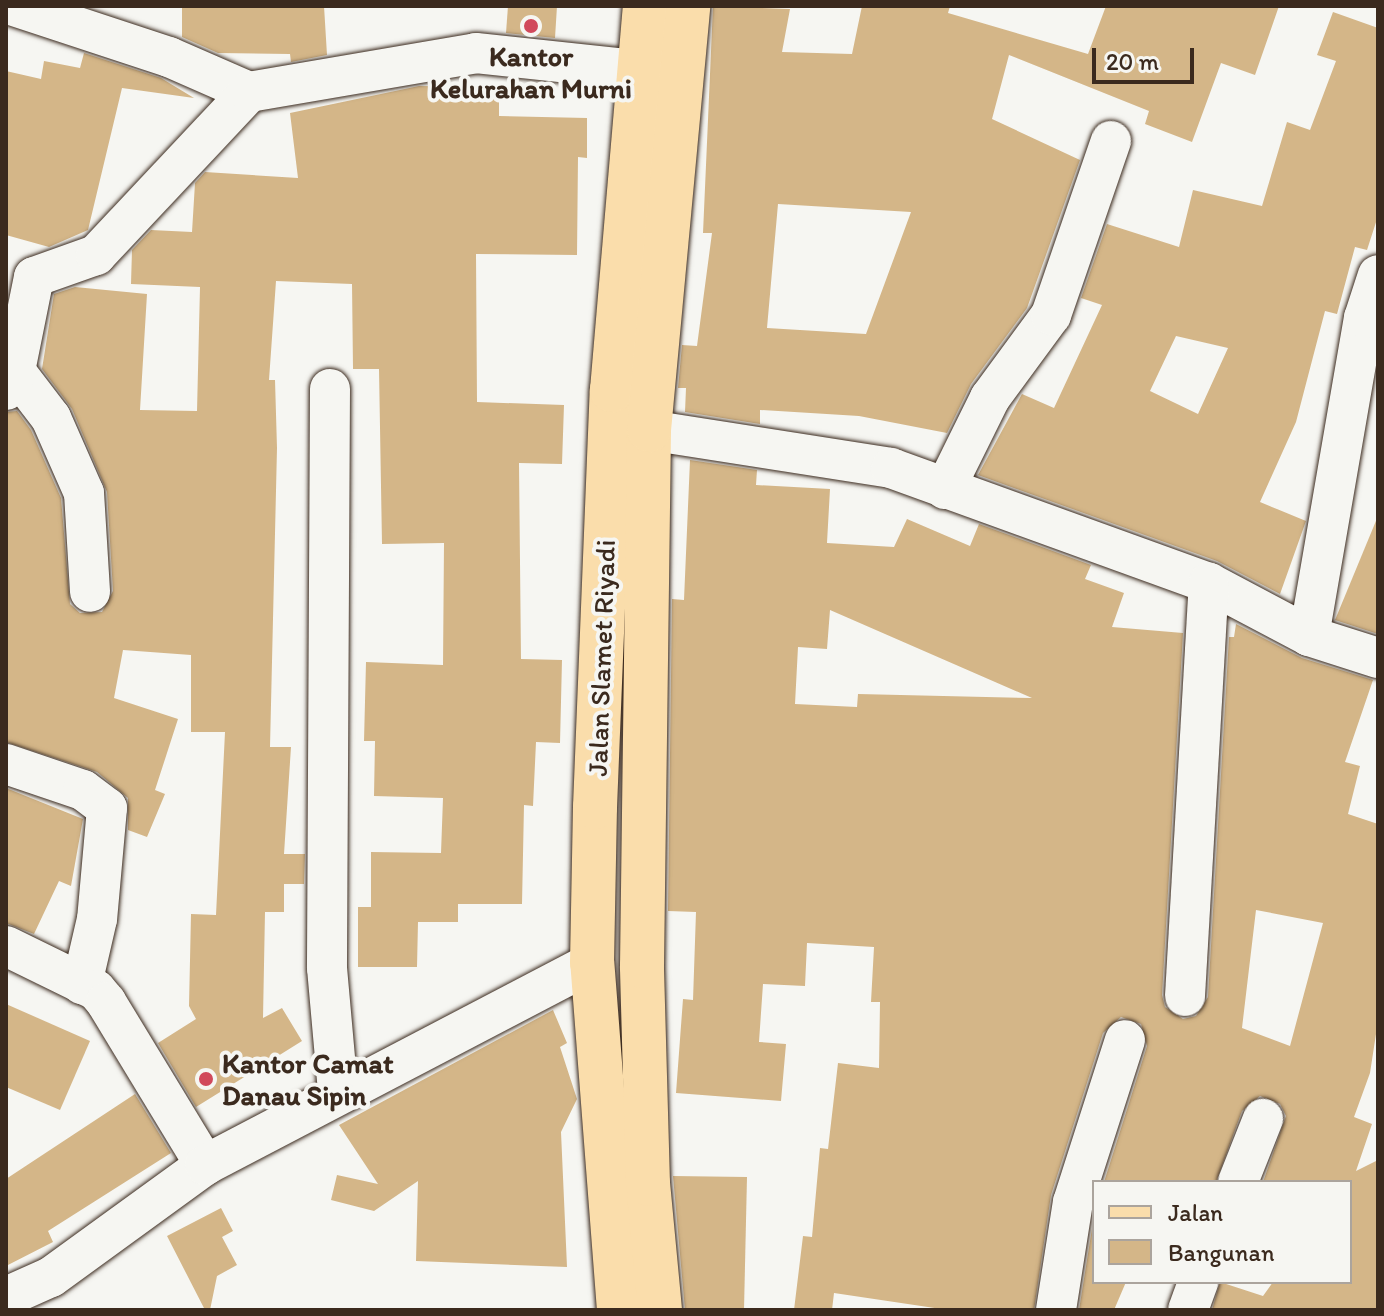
<!DOCTYPE html>
<style>
body{margin:0}
#map{position:relative;width:1384px;height:1316px;overflow:hidden;background:#f6f6f2;font-family:Itim,sans-serif}
div>[style]{position:absolute}
.building>*{inset:0;background:#d4b688}
.roads{filter:drop-shadow(0 0 2px #3b2a1e) drop-shadow(0 0 2px #3b2a1e)}
.minor>*{height:40px;margin:-20px;padding:0 20px;transform-origin:20px;border-radius:20px;background:#f6f6f2}
.major>*{height:44px;margin:-22px;padding:0 22px;transform-origin:22px;border-radius:22px;background:#faddab}
.dots>*{width:22px;height:22px;translate:-50% -50%;box-sizing:border-box;border:4px solid #f6f6f2;border-radius:50%}
span{translate:-50% -50%;white-space:nowrap;text-align:center;line-height:1.15;-webkit-text-stroke:8px #f6f6f2;paint-order:stroke}
.poi-label{font-size:28px;color:#3b2a1e;font-weight:700}
.left{translate:0 -50%;text-align:left}
.street-label{font-size:28px;color:#3b2a1e}
.frame{position:absolute;inset:0;border:8px solid #3b2a1e;pointer-events:none}
.legend{position:absolute;left:1092px;top:1180px;width:260px;height:104px;box-sizing:border-box;background:#f6f6f2;border:2px solid #aba49d;margin:0;padding:10px 14px;list-style:none;font-size:24px;color:#3b2a1e}
.legend li{display:flex;align-items:center;gap:16px;height:40px}
.legend b{width:40px;border:2px solid #aba49d}
.scale{position:absolute;left:1092px;top:48px;width:102px;height:36px;box-sizing:border-box;border:4px solid #3b2a1e;border-top:0;padding-left:10px;font-size:24px;line-height:28px;white-space:nowrap;color:#3b2a1e;-webkit-text-stroke:6px #f6f6f2;paint-order:stroke}
</style>
<div id="map">
<div class="building">
<div style="clip-path:polygon(324px 6px,327px 55px,291px 62px,290px 54px,218px 53px,182px 37px,182px 7px)"></div>
<div style="clip-path:polygon(508px 6px,557px 6px,555px 38px,506px 33px)"></div>
<div style="clip-path:polygon(evenodd,713px 6px,790px 9px,782px 52px,852px 54px,862px 6px,950px 6px,948px 13px,1088px 54px,1106px 6px,1279px 6px,1255px 75px,1221px 63px,1192px 142px,1145px 124px,1149px 111px,1009px 55px,992px 119px,1080px 160px,1027px 308px,971px 384px,947px 433px,859px 416px,760px 410px,760px 424px,685px 412px,686px 388px,678px 388px,682px 345px,697px 346px,712px 233px,703px 233px,713px 6px,778px 204px,911px 212px,866px 334px,767px 328px,778px 204px)"></div>
<div style="clip-path:polygon(evenodd,1333px 12px,1378px 28px,1378px 216px,1367px 250px,1355px 247px,1337px 314px,1325px 311px,1296px 422px,1260px 502px,1306px 521px,1280px 594px,1217px 561px,978px 475px,1022px 394px,1054px 408px,1102px 305px,1081px 298px,1107px 224px,1179px 247px,1193px 190px,1262px 206px,1287px 122px,1310px 130px,1336px 61px,1317px 55px,1333px 12px,1176px 336px,1228px 348px,1198px 414px,1150px 391px,1176px 336px)"></div>
<div style="clip-path:polygon(84px 53px,161px 78px,194px 98px,122px 88px,88px 230px,49px 247px,6px 235px,6px 71px,41px 79px,44px 61px,80px 68px)"></div>
<div style="clip-path:polygon(419px 86px,499px 87px,499px 116px,587px 118px,587px 158px,578px 157px,577px 255px,476px 254px,477px 402px,564px 405px,562px 464px,519px 463px,521px 659px,562px 660px,560px 743px,536px 742px,533px 806px,524px 805px,522px 904px,458px 904px,458px 922px,418px 922px,417px 967px,358px 967px,358px 907px,371px 907px,371px 852px,441px 853px,443px 798px,374px 796px,375px 741px,364px 741px,366px 662px,443px 665px,444px 543px,382px 544px,379px 369px,353px 369px,352px 284px,276px 281px,269px 380px,275px 380px,277px 448px,270px 747px,291px 747px,284px 854px,305px 854px,304px 884px,284px 884px,284px 912px,265px 912px,263px 1018px,282px 1008px,302px 1041px,196px 1107px,158px 1043px,196px 1019px,189px 1006px,191px 914px,216px 915px,225px 732px,191px 732px,191px 655px,123px 650px,114px 698px,178px 719px,155px 790px,165px 794px,147px 837px,128px 830px,128px 798px,97px 772px,6px 742px,6px 412px,17px 411px,31px 430px,61px 498px,70px 604px,80px 613px,102px 612px,113px 591px,107px 492px,72px 409px,42px 369px,54px 294px,75px 287px,147px 294px,140px 410px,197px 411px,200px 287px,131px 284px,132px 250px,151px 230px,192px 232px,195px 183px,205px 172px,298px 178px,290px 113px)"></div>
<div style="clip-path:polygon(evenodd,690px 460px,757px 470px,756px 485px,830px 489px,827px 543px,894px 547px,907px 519px,970px 546px,979px 524px,1091px 565px,1085px 579px,1124px 593px,1112px 627px,1183px 633px,1162px 995px,1165px 1007px,1183px 1019px,1196px 1016px,1208px 997px,1229px 637px,1234px 637px,1236px 624px,1302px 658px,1373px 680px,1345px 762px,1360px 766px,1348px 814px,1378px 824px,1378px 1021px,1370px 1073px,1354px 1117px,1372px 1124px,1356px 1171px,1378px 1160px,1378px 1310px,1212px 1310px,1220px 1282px,1263px 1296px,1273px 1282px,1350px 1282px,1350px 1182px,1263px 1182px,1286px 1116px,1280px 1104px,1260px 1096px,1242px 1111px,1216px 1182px,1104px 1182px,1147px 1046px,1141px 1024px,1121px 1017px,1103px 1033px,1051px 1195px,1034px 1310px,948px 1310px,834px 1293px,832px 1310px,794px 1310px,803px 1236px,812px 1237px,820px 1148px,828px 1149px,838px 1063px,879px 1068px,880px 1002px,871px 1002px,874px 947px,807px 943px,805px 986px,763px 984px,759px 1042px,786px 1044px,781px 1101px,676px 1093px,683px 999px,693px 1000px,696px 912px,668px 911px,672px 599px,684px 600px,690px 460px,830px 610px,1032px 698px,858px 694px,857px 707px,795px 704px,798px 647px,827px 649px,830px 610px,690px 460px,1256px 910px,1323px 923px,1290px 1046px,1242px 1028px,1256px 910px)"></div>
<div style="clip-path:polygon(1378px 516px,1378px 634px,1335px 620px)"></div>
<div style="clip-path:polygon(6px 788px,83px 819px,71px 886px,59px 881px,34px 934px,6px 923px)"></div>
<div style="clip-path:polygon(6px 1004px,90px 1041px,60px 1110px,6px 1087px)"></div>
<div style="clip-path:polygon(553px 1010px,567px 1043px,560px 1047px,577px 1099px,561px 1132px,567px 1267px,416px 1261px,418px 1181px,374px 1211px,331px 1200px,337px 1175px,378px 1184px,339px 1125px)"></div>
<div style="clip-path:polygon(135px 1094px,171px 1153px,48px 1231px,53px 1242px,6px 1266px,6px 1179px)"></div>
<div style="clip-path:polygon(673px 1176px,747px 1177px,744px 1310px,685px 1310px)"></div>
<div style="clip-path:polygon(221px 1208px,233px 1231px,222px 1237px,237px 1265px,217px 1276px,210px 1310px,205px 1310px,167px 1236px)"></div>
<div style="clip-path:polygon(1094px 1216px,1094px 1282px,1126px 1282px,1114px 1310px,1079px 1310px)"></div>
</div>
<div class="roads">
<div class="minor">
<div style="left:14px;top:6px;width:163px;rotate:18.2deg"></div>
<div style="left:169px;top:57px;width:87px;rotate:23.6deg"></div>
<div style="left:15px;top:371px;width:59px;rotate:52.5deg"></div>
<div style="left:51px;top:418px;width:82px;rotate:66.3deg"></div>
<div style="left:84px;top:493px;width:99px;rotate:86.5deg"></div>
<div style="left:330px;top:389px;width:579px;rotate:90.3deg"></div>
<div style="left:327px;top:968px;width:123px;rotate:84.9deg"></div>
<div style="left:6px;top:390px;width:11px;rotate:-52deg"></div>
<div style="left:13px;top:381px;width:106px;rotate:-78.6deg"></div>
<div style="left:34px;top:277px;width:66px;rotate:-19.5deg"></div>
<div style="left:96px;top:255px;width:224px;rotate:-46.8deg"></div>
<div style="left:249px;top:92px;width:230px;rotate:-9.7deg"></div>
<div style="left:476px;top:53px;width:160px;rotate:6.1deg"></div>
<div style="left:649px;top:430px;width:245px;rotate:8.9deg"></div>
<div style="left:891px;top:468px;width:338px;rotate:19.9deg"></div>
<div style="left:1209px;top:583px;width:113px;rotate:27.9deg"></div>
<div style="left:1309px;top:636px;width:72px;rotate:17.7deg"></div>
<div style="left:945px;top:489px;width:102px;rotate:-63.7deg"></div>
<div style="left:990px;top:398px;width:103px;rotate:-53.7deg"></div>
<div style="left:1051px;top:315px;width:184px;rotate:-71deg"></div>
<div style="left:1309px;top:636px;width:323px;rotate:-80.2deg"></div>
<div style="left:1364px;top:318px;width:45px;rotate:-72deg"></div>
<div style="left:6px;top:764px;width:81px;rotate:18.7deg"></div>
<div style="left:83px;top:790px;width:30px;rotate:37deg"></div>
<div style="left:107px;top:808px;width:111px;rotate:95.1deg"></div>
<div style="left:97px;top:919px;width:67px;rotate:103deg"></div>
<div style="left:6px;top:946px;width:100px;rotate:26.1deg"></div>
<div style="left:96px;top:990px;width:16px;rotate:50deg"></div>
<div style="left:106px;top:1002px;width:191px;rotate:58.7deg"></div>
<div style="left:1185px;top:996px;width:414px;rotate:-86.7deg"></div>
<div style="left:1238px;top:1182px;width:68px;rotate:-68.4deg"></div>
<div style="left:6px;top:1297px;width:49px;rotate:-24deg"></div>
<div style="left:51px;top:1277px;width:190px;rotate:-36deg"></div>
<div style="left:205px;top:1165px;width:437px;rotate:-27.6deg"></div>
<div style="left:1056px;top:1310px;width:109px;rotate:-81.1deg"></div>
<div style="left:1073px;top:1202px;width:170px;rotate:-72.2deg"></div>
<div style="left:1188px;top:1310px;width:30px;rotate:-70deg"></div>
</div>
<div class="major">
<div style="left:619px;top:1310px;width:348px;rotate:-94.4deg"></div>
<div style="left:592px;top:963px;width:156px;rotate:-88.9deg"></div>
<div style="left:595px;top:807px;width:417px;rotate:-87.7deg"></div>
<div style="left:612px;top:390px;width:385px;rotate:-85.1deg"></div>
<div style="left:660px;top:1310px;width:127px;rotate:-95.4deg"></div>
<div style="left:648px;top:1184px;width:218px;rotate:-91.6deg"></div>
<div style="left:642px;top:966px;width:536px;rotate:-89.25deg"></div>
<div style="left:649px;top:430px;width:426px;rotate:-84.7deg"></div>
</div>
</div>
<div class="dots">
<div style="left:531px;top:26px;background:#d1495b"></div>
<div style="left:206px;top:1079px;background:#d1495b"></div>
</div>
<div class="poi-label">
<span style="left:531px;top:72px">Kantor<br>Kelurahan Murni</span>
<span class="left" style="left:222px;top:1079px">Kantor Camat<br>Danau Sipin</span>
</div>
<div class="street-label">
<span style="left:601px;top:658px;rotate:-88deg">Jalan Slamet Riyadi</span>
</div>
<div class="frame"></div>
<ul class="legend">
<li><b style="height:10px;background:#faddab"></b>Jalan</li>
<li><b style="height:22px;background:#d4b688"></b>Bangunan</li>
</ul>
<div class="scale">20 m</div>
</div>
